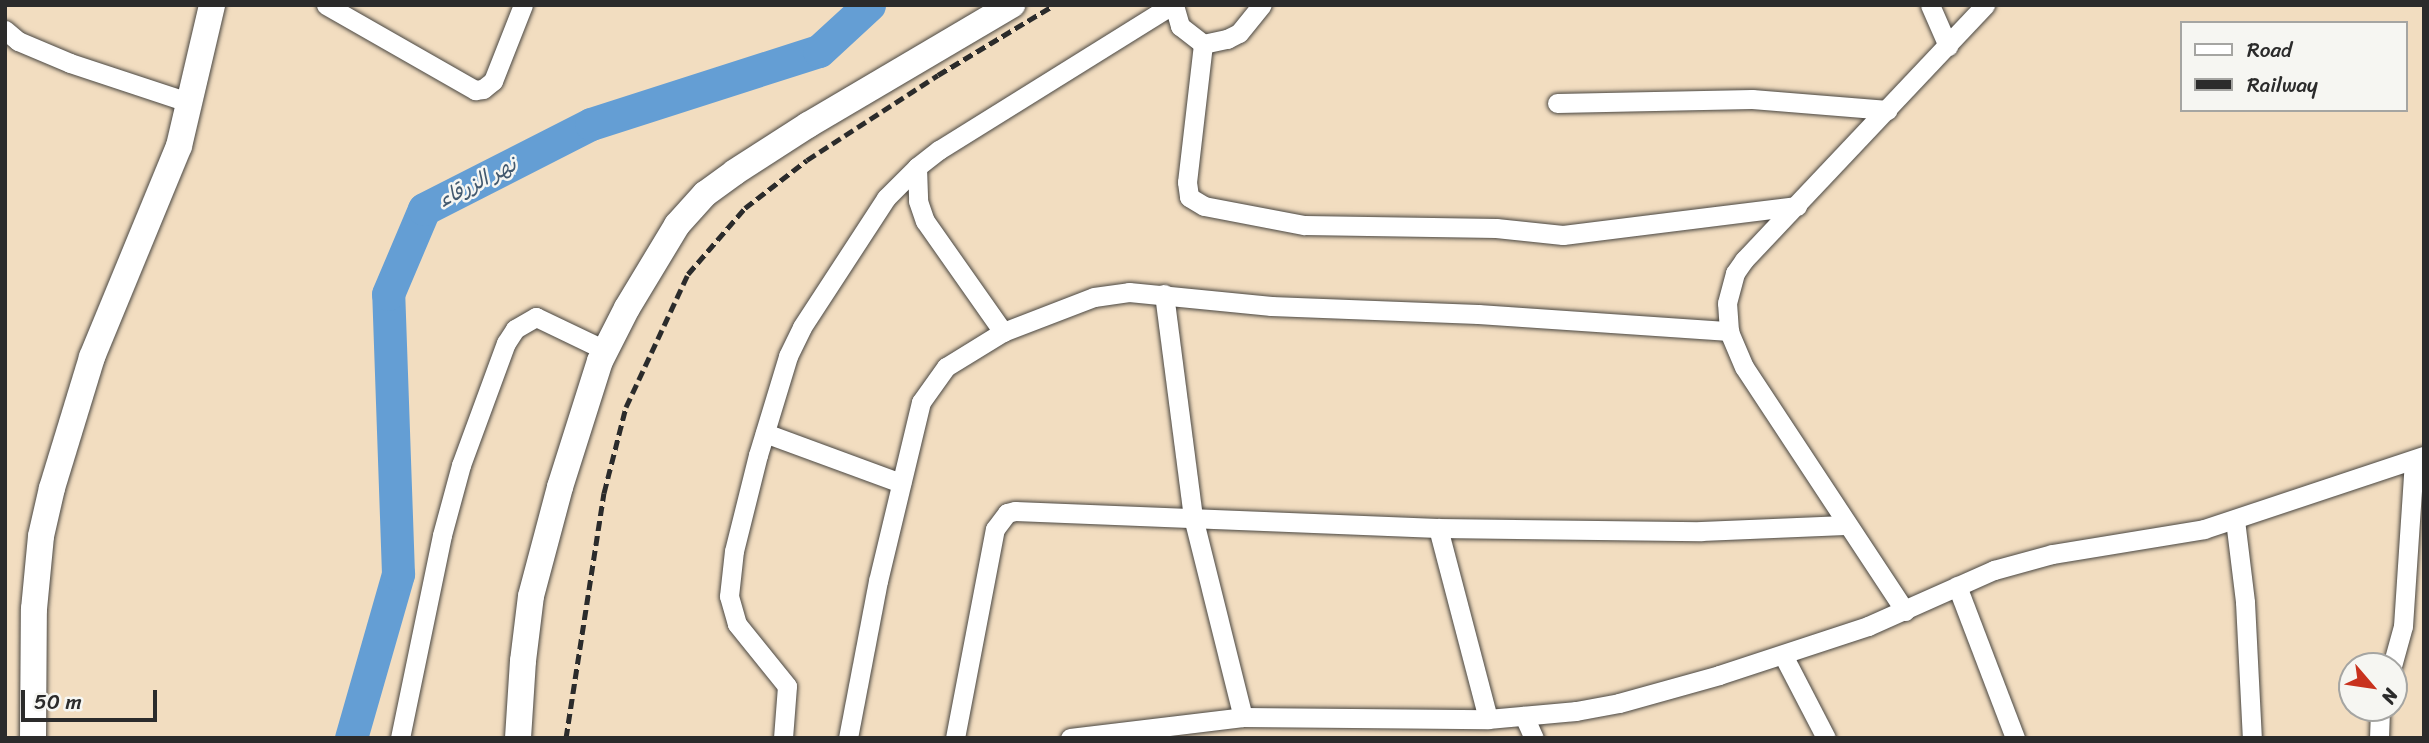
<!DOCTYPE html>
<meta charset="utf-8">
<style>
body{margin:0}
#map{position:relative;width:2429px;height:743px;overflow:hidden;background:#f2ddc0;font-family:Sriracha,"Playpen Sans Arabic",sans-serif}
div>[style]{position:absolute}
.river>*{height:33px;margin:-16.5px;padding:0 16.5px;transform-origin:16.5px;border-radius:16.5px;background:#649ed4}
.roads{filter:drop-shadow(0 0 2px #494641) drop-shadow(0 0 2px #494641)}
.street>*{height:19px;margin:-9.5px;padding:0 9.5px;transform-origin:9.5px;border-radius:9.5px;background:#fff}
.secondary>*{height:26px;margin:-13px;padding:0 13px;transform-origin:13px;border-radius:13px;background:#fff}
.rail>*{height:5px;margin-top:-2.5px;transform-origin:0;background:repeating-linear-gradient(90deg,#2b2b2b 0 10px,transparent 0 15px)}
span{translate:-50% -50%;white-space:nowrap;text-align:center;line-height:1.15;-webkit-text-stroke:5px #f6f6f2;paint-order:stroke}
.water-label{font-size:21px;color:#42596f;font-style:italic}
.frame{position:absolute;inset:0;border:7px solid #2b2b2b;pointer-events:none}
.legend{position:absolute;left:2180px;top:21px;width:228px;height:91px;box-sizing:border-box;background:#f6f6f2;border:2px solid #a5a5a2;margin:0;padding:9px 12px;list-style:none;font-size:21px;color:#2b2b2b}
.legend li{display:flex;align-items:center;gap:14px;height:35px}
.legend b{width:35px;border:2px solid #a5a5a2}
.north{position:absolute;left:2338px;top:652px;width:70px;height:70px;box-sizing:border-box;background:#f6f6f2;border:2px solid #a5a5a2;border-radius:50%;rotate:119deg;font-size:19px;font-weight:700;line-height:28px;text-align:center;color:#2b2b2b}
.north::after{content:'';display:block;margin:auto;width:24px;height:32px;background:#c8321e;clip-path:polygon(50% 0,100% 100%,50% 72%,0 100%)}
.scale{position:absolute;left:21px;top:690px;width:136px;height:32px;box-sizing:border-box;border:4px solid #2b2b2b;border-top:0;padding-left:9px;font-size:21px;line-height:24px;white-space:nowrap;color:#2b2b2b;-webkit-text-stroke:5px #f6f6f2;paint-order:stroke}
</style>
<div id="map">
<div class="river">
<div style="left:351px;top:738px;width:171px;rotate:-74deg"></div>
<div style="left:398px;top:574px;width:280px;rotate:-92deg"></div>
<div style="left:388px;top:294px;width:92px;rotate:-67deg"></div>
<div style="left:424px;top:209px;width:187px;rotate:-27deg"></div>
<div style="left:591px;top:124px;width:239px;rotate:-17.8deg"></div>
<div style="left:819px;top:51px;width:68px;rotate:-42.6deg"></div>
</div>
<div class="roads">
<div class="street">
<div style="left:326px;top:5px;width:172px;rotate:29.7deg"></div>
<div style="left:475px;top:90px;width:8px;rotate:-7deg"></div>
<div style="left:483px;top:89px;width:13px;rotate:-39deg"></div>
<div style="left:493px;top:81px;width:82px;rotate:-68.5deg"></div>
<div style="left:1174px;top:5px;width:22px;rotate:74deg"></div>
<div style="left:1180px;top:26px;width:29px;rotate:38deg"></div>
<div style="left:1203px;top:44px;width:139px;rotate:96.6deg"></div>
<div style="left:1187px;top:182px;width:15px;rotate:82deg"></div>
<div style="left:1189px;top:197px;width:17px;rotate:31deg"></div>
<div style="left:1204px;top:206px;width:102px;rotate:10.8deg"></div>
<div style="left:1304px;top:225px;width:192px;rotate:0.9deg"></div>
<div style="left:1496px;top:228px;width:67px;rotate:6deg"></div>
<div style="left:1563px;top:235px;width:236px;rotate:-7.1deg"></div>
<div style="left:1930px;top:5px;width:45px;rotate:66.3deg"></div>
<div style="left:5px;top:30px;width:17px;rotate:40deg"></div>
<div style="left:18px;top:41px;width:56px;rotate:22.9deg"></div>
<div style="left:70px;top:63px;width:127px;rotate:18.3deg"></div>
<div style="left:1203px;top:44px;width:25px;rotate:-12deg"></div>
<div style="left:1227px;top:39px;width:13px;rotate:-27deg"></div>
<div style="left:1239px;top:33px;width:36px;rotate:-51deg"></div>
<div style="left:1557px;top:103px;width:195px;rotate:-1.2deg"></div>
<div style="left:1752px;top:99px;width:136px;rotate:4.6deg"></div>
<div style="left:917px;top:167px;width:34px;rotate:88deg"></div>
<div style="left:918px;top:201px;width:21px;rotate:71deg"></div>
<div style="left:925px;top:221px;width:136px;rotate:54.9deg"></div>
<div style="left:1164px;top:294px;width:225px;rotate:82.6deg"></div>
<div style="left:1193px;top:517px;width:206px;rotate:76deg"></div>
<div style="left:765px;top:433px;width:145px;rotate:20.2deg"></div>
<div style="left:2235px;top:520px;width:83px;rotate:83deg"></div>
<div style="left:2245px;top:602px;width:136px;rotate:87.1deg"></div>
<div style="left:1438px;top:528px;width:197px;rotate:75.3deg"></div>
<div style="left:1957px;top:586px;width:163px;rotate:69.1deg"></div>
<div style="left:1905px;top:611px;width:292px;rotate:-123.4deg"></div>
<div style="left:1744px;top:367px;width:39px;rotate:-113deg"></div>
<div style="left:1729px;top:331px;width:28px;rotate:-94deg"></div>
<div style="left:1727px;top:303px;width:31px;rotate:-75deg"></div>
<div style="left:1735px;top:273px;width:16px;rotate:-55deg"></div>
<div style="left:1744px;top:260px;width:351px;rotate:-46.6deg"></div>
<div style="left:1783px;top:655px;width:93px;rotate:62.6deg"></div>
<div style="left:2392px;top:666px;width:41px;rotate:-74.6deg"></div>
<div style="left:2403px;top:626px;width:166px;rotate:-86.2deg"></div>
<div style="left:1524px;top:716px;width:24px;rotate:66deg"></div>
<div style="left:400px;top:738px;width:207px;rotate:-78.3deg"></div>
<div style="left:442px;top:535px;width:73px;rotate:-74.8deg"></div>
<div style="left:461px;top:465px;width:130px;rotate:-69.8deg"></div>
<div style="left:506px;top:343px;width:17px;rotate:-57deg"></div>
<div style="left:515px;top:329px;width:24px;rotate:-30deg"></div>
<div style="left:536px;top:317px;width:76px;rotate:25.6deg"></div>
<div style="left:783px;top:738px;width:52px;rotate:-85.6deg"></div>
<div style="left:787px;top:686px;width:80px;rotate:-128.9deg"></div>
<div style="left:737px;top:624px;width:29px;rotate:-106deg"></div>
<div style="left:729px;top:596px;width:45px;rotate:-83.7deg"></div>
<div style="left:734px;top:551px;width:99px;rotate:-76deg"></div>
<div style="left:758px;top:455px;width:103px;rotate:-73.1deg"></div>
<div style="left:788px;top:356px;width:32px;rotate:-64deg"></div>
<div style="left:802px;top:327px;width:154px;rotate:-56.9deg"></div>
<div style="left:886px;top:198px;width:44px;rotate:-45deg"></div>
<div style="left:917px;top:167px;width:28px;rotate:-38deg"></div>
<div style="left:939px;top:150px;width:274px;rotate:-31.9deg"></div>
<div style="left:848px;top:738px;width:160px;rotate:-79.2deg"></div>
<div style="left:878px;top:581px;width:184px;rotate:-76.5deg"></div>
<div style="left:921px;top:402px;width:43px;rotate:-54.5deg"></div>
<div style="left:946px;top:367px;width:67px;rotate:-31.6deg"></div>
<div style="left:1003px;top:332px;width:97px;rotate:-21deg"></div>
<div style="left:1094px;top:297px;width:35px;rotate:-8deg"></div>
<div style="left:1129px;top:292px;width:143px;rotate:5.6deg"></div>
<div style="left:1271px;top:306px;width:207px;rotate:2.2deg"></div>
<div style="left:1478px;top:314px;width:252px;rotate:3.9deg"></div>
<div style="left:955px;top:738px;width:213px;rotate:-79.2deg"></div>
<div style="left:995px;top:529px;width:20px;rotate:-53deg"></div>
<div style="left:1007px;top:513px;width:8px;rotate:-14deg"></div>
<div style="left:1015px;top:511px;width:423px;rotate:2.3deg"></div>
<div style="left:1438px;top:528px;width:263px;rotate:0.7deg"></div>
<div style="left:1701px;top:531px;width:144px;rotate:-2.4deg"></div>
<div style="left:1070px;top:738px;width:174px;rotate:-6.9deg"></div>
<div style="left:1243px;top:717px;width:245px;rotate:0.5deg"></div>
<div style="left:1488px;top:719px;width:88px;rotate:-5.2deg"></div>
<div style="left:1576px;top:711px;width:44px;rotate:-10.5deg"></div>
<div style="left:1619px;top:703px;width:104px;rotate:-15.6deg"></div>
<div style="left:1719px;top:675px;width:157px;rotate:-18.2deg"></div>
<div style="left:1868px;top:626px;width:138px;rotate:-24deg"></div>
<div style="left:1994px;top:570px;width:60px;rotate:-15.4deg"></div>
<div style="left:2052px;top:554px;width:154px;rotate:-9.3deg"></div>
<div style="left:2204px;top:529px;width:232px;rotate:-18.4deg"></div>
<div style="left:2379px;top:738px;width:30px;rotate:-88deg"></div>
</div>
<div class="secondary">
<div style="left:33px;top:738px;width:129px;rotate:-89.6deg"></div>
<div style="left:34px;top:609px;width:73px;rotate:-84.5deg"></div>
<div style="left:41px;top:536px;width:49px;rotate:-77.1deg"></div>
<div style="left:52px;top:488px;width:137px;rotate:-73deg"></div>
<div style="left:92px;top:357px;width:228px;rotate:-67.6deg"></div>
<div style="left:179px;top:146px;width:145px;rotate:-76.8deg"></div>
<div style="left:518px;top:738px;width:77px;rotate:-86.3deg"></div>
<div style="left:523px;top:661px;width:65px;rotate:-83deg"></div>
<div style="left:531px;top:596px;width:113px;rotate:-75.1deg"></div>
<div style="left:560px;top:487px;width:132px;rotate:-72.4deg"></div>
<div style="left:600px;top:361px;width:59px;rotate:-63deg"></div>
<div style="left:627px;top:308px;width:97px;rotate:-58.9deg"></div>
<div style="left:677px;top:225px;width:42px;rotate:-47.9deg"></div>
<div style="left:705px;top:194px;width:37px;rotate:-36deg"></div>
<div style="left:735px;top:172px;width:87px;rotate:-32.8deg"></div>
<div style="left:808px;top:125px;width:237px;rotate:-30.5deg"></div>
</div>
</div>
<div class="rail">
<div style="left:566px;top:738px;width:248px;rotate:-81.2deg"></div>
<div style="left:604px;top:493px;width:89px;rotate:-75.7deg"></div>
<div style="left:626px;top:407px;width:147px;rotate:-65deg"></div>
<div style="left:688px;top:274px;width:87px;rotate:-49.2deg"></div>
<div style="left:745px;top:208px;width:78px;rotate:-37.7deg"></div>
<div style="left:807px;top:160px;width:156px;rotate:-33deg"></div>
<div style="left:938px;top:75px;width:135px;rotate:-31.1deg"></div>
</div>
<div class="water-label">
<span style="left:477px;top:182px;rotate:-27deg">نهر الزرقاء</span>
</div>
<div class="frame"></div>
<ul class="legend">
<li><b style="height:9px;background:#fff"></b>Road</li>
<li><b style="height:9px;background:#2b2b2b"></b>Railway</li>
</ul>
<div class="north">N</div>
<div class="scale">50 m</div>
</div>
